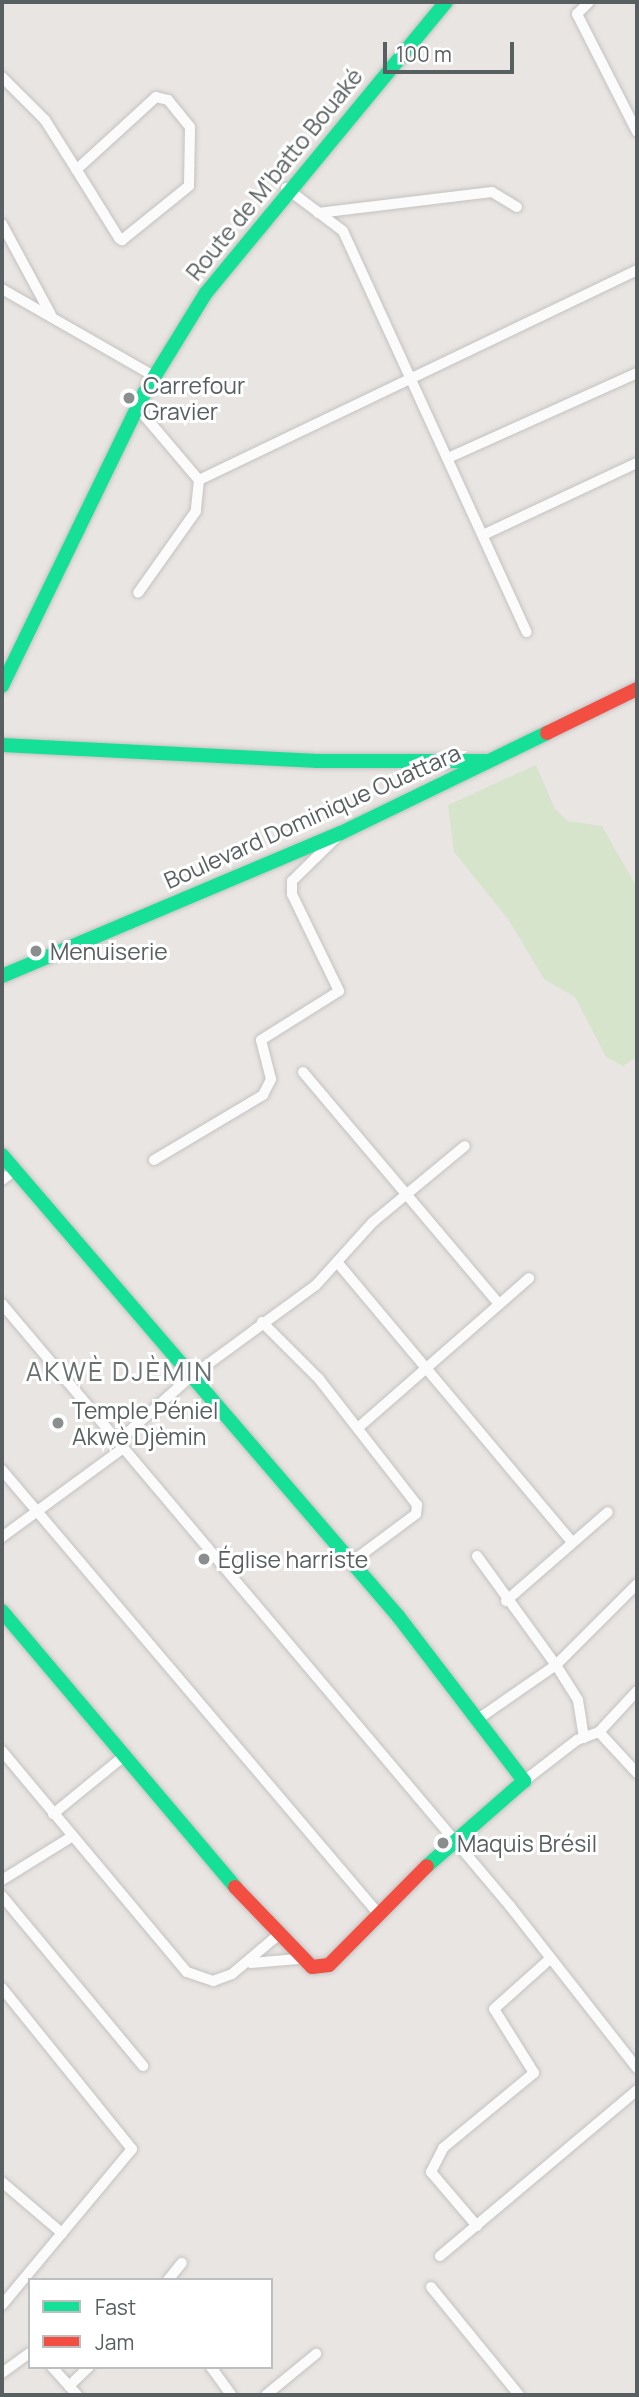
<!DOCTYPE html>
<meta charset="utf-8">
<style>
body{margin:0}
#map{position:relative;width:639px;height:2397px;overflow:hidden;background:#e9e5e2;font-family:Manrope,sans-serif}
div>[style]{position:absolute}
.green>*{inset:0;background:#d7e4cc}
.roads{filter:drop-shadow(0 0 2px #c3c3c2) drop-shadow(0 0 2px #c3c3c2)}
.street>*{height:10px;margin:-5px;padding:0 5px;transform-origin:5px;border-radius:5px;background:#fcfbfb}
.fast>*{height:14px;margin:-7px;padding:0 7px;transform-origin:7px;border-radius:7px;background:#16e098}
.jam>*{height:14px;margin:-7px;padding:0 7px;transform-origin:7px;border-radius:7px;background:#f24e42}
.dots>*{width:19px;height:19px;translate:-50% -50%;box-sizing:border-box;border:4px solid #fff;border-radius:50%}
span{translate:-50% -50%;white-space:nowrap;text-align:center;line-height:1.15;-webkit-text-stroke:6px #fff;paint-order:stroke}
.street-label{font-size:23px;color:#585f60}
.poi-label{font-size:23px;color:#585f60}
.left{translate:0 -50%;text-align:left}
.quarter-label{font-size:26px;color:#697173;letter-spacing:2px}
.frame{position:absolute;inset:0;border:4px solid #585f60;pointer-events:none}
.legend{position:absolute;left:28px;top:2278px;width:245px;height:91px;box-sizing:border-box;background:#fff;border:2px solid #bcbfbf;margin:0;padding:9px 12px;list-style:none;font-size:21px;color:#585f60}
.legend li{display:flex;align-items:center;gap:14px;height:35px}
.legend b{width:35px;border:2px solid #bcbfbf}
.scale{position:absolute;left:383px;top:42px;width:131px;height:32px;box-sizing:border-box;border:4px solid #585f60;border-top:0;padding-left:9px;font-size:21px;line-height:24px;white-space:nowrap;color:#585f60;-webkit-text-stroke:5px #fff;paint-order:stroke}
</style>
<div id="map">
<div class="green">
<div style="clip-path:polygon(536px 765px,555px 809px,568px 821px,602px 826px,637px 887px,637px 1057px,623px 1066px,606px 1057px,575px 997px,544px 979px,508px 919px,454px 852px,448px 805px)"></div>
</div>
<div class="roads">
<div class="street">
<div style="left:589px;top:2px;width:17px;rotate:135deg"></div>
<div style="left:577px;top:14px;width:132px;rotate:63deg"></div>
<div style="left:2px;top:77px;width:61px;rotate:45deg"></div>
<div style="left:45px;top:120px;width:67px;rotate:57.7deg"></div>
<div style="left:81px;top:177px;width:72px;rotate:58.1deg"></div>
<div style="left:119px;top:238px;width:4px;rotate:34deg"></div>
<div style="left:122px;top:240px;width:86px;rotate:-38.9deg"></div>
<div style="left:189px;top:186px;width:59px;rotate:-89deg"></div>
<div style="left:190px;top:127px;width:35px;rotate:-129deg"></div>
<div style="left:168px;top:100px;width:12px;rotate:-166deg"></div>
<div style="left:156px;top:97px;width:108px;rotate:137.6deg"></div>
<div style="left:286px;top:188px;width:71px;rotate:37deg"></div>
<div style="left:343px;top:231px;width:441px;rotate:65.4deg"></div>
<div style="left:318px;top:213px;width:175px;rotate:-6.9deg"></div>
<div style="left:492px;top:192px;width:29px;rotate:31deg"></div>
<div style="left:2px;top:224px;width:103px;rotate:61.7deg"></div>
<div style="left:2px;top:289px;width:175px;rotate:29.8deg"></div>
<div style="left:137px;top:407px;width:96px;rotate:49.7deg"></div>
<div style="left:199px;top:480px;width:31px;rotate:96deg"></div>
<div style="left:196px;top:511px;width:100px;rotate:125.3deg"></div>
<div style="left:448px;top:458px;width:207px;rotate:-24.2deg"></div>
<div style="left:199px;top:480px;width:486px;rotate:-25.6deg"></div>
<div style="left:483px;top:535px;width:170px;rotate:-25.1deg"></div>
<div style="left:303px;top:1072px;width:304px;rotate:49.8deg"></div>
<div style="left:154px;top:1160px;width:127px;rotate:-30.8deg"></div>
<div style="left:263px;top:1095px;width:18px;rotate:-63deg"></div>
<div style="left:271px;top:1079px;width:40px;rotate:-104.4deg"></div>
<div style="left:261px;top:1040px;width:92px;rotate:-32.1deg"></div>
<div style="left:339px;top:991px;width:108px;rotate:-115.9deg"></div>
<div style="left:292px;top:894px;width:13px;rotate:-90deg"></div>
<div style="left:292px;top:881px;width:69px;rotate:-44.4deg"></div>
<div style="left:2px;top:1180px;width:16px;rotate:-38deg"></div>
<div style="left:337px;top:1262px;width:363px;rotate:50deg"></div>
<div style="left:2px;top:1304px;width:788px;rotate:49.84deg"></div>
<div style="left:510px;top:1906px;width:206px;rotate:51.9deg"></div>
<div style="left:262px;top:1322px;width:81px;rotate:45deg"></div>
<div style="left:319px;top:1379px;width:160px;rotate:52.1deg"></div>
<div style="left:417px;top:1505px;width:9px;rotate:96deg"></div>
<div style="left:416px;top:1514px;width:82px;rotate:143.4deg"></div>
<div style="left:359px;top:1427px;width:226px;rotate:-41.2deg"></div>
<div style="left:117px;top:1442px;width:96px;rotate:-41.6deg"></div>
<div style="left:189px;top:1378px;width:157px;rotate:-36.2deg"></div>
<div style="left:316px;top:1285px;width:85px;rotate:-47.9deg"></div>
<div style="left:373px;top:1222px;width:119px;rotate:-39.6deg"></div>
<div style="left:2px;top:1470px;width:578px;rotate:49.7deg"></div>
<div style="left:2px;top:1537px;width:150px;rotate:-36.3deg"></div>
<div style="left:477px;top:1556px;width:135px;rotate:54.1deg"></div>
<div style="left:556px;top:1665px;width:91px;rotate:145.3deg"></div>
<div style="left:506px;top:1601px;width:135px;rotate:-41.1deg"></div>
<div style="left:599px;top:1732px;width:56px;rotate:47.2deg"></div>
<div style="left:584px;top:1738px;width:38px;rotate:-99deg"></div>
<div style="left:578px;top:1700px;width:41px;rotate:-122.2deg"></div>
<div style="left:556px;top:1665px;width:115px;rotate:-45deg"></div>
<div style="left:2px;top:1751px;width:288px;rotate:50.1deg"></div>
<div style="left:187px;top:1972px;width:28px;rotate:19deg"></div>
<div style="left:213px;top:1981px;width:20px;rotate:-20deg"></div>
<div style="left:232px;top:1974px;width:59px;rotate:-40.2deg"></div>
<div style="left:524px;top:1781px;width:67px;rotate:-37.7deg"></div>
<div style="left:577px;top:1740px;width:23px;rotate:-20deg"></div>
<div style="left:599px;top:1732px;width:56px;rotate:-47.2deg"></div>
<div style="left:53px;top:1814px;width:90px;rotate:-39.2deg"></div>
<div style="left:2px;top:1880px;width:81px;rotate:-31.9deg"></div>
<div style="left:2px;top:1896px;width:221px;rotate:50.3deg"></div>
<div style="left:251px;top:1963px;width:47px;rotate:-4.9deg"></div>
<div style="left:2px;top:1988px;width:207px;rotate:51.1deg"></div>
<div style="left:132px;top:2149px;width:203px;rotate:129.8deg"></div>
<div style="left:2px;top:2182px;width:79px;rotate:40.4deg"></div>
<div style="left:477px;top:2226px;width:71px;rotate:-130.4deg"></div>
<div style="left:431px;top:2172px;width:27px;rotate:-63deg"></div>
<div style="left:443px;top:2148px;width:118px;rotate:-39.5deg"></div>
<div style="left:534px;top:2073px;width:75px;rotate:-122deg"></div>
<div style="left:494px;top:2009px;width:76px;rotate:-41.8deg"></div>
<div style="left:440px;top:2256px;width:258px;rotate:-40.1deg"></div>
<div style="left:168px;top:2280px;width:22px;rotate:-51deg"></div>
<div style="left:431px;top:2287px;width:139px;rotate:50.8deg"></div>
<div style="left:52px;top:2367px;width:38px;rotate:48deg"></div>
<div style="left:211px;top:2367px;width:34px;rotate:54deg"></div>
<div style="left:2px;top:2373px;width:34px;rotate:-36deg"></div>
<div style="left:69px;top:2386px;width:28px;rotate:-44deg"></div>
<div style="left:266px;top:2395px;width:65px;rotate:-39.4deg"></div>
</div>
<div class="fast">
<div style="left:2px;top:686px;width:327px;rotate:-64.1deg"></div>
<div style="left:145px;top:392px;width:116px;rotate:-58.4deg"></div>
<div style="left:206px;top:293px;width:377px;rotate:-50.5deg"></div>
<div style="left:2px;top:745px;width:316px;rotate:2.9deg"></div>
<div style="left:318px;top:761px;width:167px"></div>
<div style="left:2px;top:976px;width:368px;rotate:-22.9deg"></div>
<div style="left:341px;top:833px;width:229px;rotate:-25.9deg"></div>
<div style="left:2px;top:1155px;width:608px;rotate:49.34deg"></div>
<div style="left:398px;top:1616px;width:208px;rotate:52.6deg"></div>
<div style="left:524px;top:1781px;width:129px;rotate:138.8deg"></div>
<div style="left:2px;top:1611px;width:361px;rotate:49.8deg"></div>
</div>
<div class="jam">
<div style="left:547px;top:733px;width:100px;rotate:-26.1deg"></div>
<div style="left:235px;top:1887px;width:111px;rotate:46.1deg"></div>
<div style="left:312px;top:1967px;width:17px;rotate:-7deg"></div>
<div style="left:329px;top:1965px;width:139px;rotate:-45.3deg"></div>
</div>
</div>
<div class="dots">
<div style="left:129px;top:398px;background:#8b8e8e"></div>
<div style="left:36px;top:951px;background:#8b8e8e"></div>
<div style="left:58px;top:1423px;background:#8b8e8e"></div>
<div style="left:204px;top:1559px;background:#8b8e8e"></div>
<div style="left:443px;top:1843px;background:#8b8e8e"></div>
</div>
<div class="street-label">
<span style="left:274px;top:174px;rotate:-51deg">Route de M'batto Bouaké</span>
<span style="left:312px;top:816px;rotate:-24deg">Boulevard Dominique Ouattara</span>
</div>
<div class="poi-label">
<span class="left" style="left:143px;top:398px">Carrefour<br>Gravier</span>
<span class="left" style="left:50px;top:951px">Menuiserie</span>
<span class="left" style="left:72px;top:1423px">Temple Péniel<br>Akwè Djèmin</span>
<span class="left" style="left:218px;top:1559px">Église harriste</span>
<span class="left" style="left:457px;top:1843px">Maquis Brésil</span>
</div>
<div class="quarter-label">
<span style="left:120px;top:1372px">AKWÈ DJÈMIN</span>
</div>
<div class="frame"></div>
<ul class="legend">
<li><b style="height:9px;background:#16e098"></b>Fast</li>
<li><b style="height:9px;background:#f24e42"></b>Jam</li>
</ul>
<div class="scale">100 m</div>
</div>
